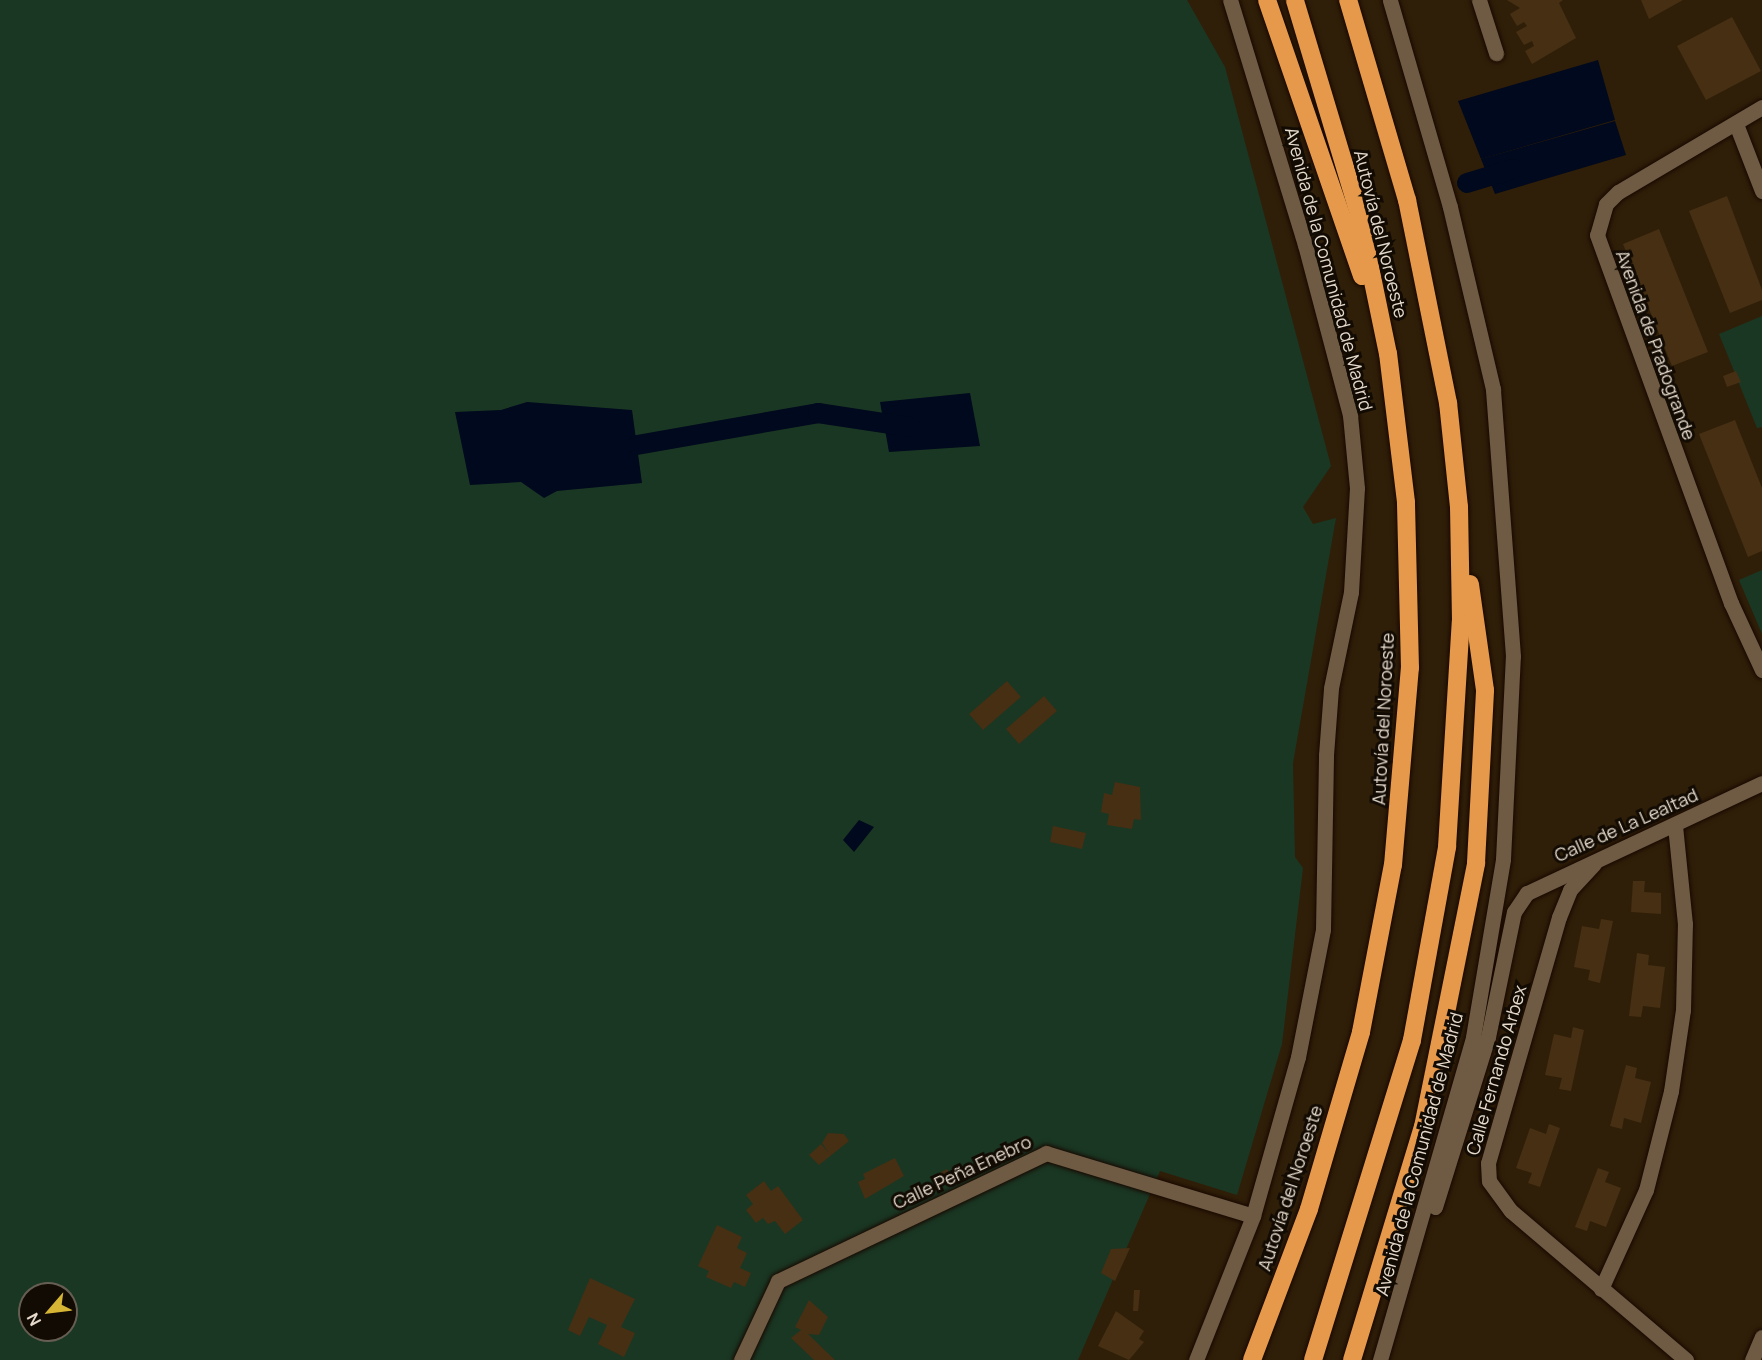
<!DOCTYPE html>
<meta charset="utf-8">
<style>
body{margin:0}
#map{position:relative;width:1762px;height:1360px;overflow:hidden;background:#301f08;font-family:Manrope,sans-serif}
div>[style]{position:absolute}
.green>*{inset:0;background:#1a3723}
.water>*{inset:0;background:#00091d}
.canal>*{height:20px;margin:-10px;padding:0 10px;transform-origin:10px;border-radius:10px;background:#00091d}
.building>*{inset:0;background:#462f13}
.roads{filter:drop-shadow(0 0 2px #180800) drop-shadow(0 0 2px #180800)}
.street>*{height:15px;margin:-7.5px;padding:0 7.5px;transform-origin:7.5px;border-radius:7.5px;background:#6f5b43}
.highway>*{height:18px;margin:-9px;padding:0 9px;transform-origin:9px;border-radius:9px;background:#e6994b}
span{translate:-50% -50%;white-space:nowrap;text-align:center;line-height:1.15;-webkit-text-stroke:6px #120b03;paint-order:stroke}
.street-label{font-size:18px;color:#e5dacc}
.north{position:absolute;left:18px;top:1282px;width:60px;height:60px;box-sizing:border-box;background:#120b03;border:2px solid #665e53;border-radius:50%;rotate:242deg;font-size:16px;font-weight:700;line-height:24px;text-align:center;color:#e5dacc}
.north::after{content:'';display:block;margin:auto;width:21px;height:27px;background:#d6b534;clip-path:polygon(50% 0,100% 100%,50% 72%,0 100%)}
</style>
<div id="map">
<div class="green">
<div style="clip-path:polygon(evenodd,0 0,1187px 0,1225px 67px,1331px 466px,1303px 507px,1313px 524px,1336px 518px,1293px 763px,1295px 857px,1303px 868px,1282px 1044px,1237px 1195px,1160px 1171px,1078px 1360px,0 1360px,0 0,30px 1294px,66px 1294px,66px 1330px,30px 1330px,30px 1294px)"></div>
<div style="clip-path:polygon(1762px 316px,1762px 427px,1757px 428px,1719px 334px)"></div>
<div style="clip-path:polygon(1762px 570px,1762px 634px,1739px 580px)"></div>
</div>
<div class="water">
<div style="clip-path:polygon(1598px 60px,1615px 120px,1481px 159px,1458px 101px)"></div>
<div style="clip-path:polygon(1615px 121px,1626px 155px,1495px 194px,1481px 159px)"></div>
<div style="clip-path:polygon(970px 393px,980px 446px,889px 452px,880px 402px)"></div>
<div style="clip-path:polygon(527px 402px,632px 410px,642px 483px,557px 491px,544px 498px,521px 482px,470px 485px,455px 412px,501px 410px)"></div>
<div style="clip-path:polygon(859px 820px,874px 827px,854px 852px,843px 840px)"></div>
</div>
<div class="canal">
<div style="left:1467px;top:183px;width:48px;rotate:-16.9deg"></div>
<div style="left:637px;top:445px;width:184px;rotate:-10deg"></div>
<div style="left:818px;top:413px;width:92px;rotate:8.7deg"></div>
</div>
<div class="building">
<div style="clip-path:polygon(1507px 0,1563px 0,1559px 3px,1576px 38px,1532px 64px,1525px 51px,1534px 46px,1532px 41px,1524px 45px,1516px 32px,1527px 26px,1524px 22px,1517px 26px,1510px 14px,1520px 8px)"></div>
<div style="clip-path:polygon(1641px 0,1683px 0,1649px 19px)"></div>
<div style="clip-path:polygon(1732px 17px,1761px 71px,1706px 100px,1677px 46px)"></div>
<div style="clip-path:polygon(1727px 196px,1762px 290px,1762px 300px,1730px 313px,1689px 211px)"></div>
<div style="clip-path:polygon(1659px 229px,1708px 352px,1672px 366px,1623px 244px)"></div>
<div style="clip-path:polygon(1736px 371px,1741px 382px,1727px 387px,1723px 376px)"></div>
<div style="clip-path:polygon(1735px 420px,1762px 488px,1762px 551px,1748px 557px,1699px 434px)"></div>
<div style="clip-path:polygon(1007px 681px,1021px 697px,983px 730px,969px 714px)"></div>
<div style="clip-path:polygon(1044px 696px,1057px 711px,1019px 744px,1006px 729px)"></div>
<div style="clip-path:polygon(1115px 782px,1140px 787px,1141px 820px,1134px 819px,1132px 829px,1107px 825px,1109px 814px,1101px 812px,1104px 793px,1112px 795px)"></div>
<div style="clip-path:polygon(1053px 826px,1086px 833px,1082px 849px,1050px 842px)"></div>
<div style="clip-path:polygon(1633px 881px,1645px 881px,1644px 892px,1661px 893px,1661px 914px,1631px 912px)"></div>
<div style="clip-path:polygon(1601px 919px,1613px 921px,1600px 983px,1588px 980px,1590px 970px,1574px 967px,1582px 926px,1599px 929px)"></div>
<div style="clip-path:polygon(1637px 953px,1649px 955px,1648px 965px,1665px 967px,1660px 1008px,1643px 1006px,1641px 1017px,1629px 1016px)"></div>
<div style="clip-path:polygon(1573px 1027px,1584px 1030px,1571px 1091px,1559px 1089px,1562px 1078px,1545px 1075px,1554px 1034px,1571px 1038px)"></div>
<div style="clip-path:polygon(1626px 1065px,1637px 1068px,1635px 1078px,1651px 1082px,1641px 1123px,1624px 1118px,1622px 1129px,1610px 1126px)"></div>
<div style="clip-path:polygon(1549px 1124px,1560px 1128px,1540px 1187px,1528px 1183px,1532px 1173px,1516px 1168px,1530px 1128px,1546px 1134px)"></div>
<div style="clip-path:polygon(828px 1133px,844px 1134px,849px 1141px,819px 1165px,809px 1155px,821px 1144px,829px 1153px,822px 1143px)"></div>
<div style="clip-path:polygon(895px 1158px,904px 1176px,865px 1199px,858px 1182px,865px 1179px,863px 1174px)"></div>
<div style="clip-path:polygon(1598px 1168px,1609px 1172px,1605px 1182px,1621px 1188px,1606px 1227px,1590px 1221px,1587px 1231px,1575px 1227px)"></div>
<div style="clip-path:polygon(947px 1169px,952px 1178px,941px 1184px,936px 1175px)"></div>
<div style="clip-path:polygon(764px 1181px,771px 1191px,778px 1186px,803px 1220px,785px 1234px,775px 1221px,768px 1224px,763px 1218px,756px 1223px,746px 1210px,753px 1204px,746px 1195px)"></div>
<div style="clip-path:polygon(717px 1225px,742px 1237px,737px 1248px,747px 1253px,740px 1268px,751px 1273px,745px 1287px,734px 1282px,731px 1288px,706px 1277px,709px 1271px,698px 1266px)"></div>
<div style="clip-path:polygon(1130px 1248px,1115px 1281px,1101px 1273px,1111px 1249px)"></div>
<div style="clip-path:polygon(590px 1278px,635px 1299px,621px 1327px,635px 1333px,624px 1357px,598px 1344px,607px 1325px,589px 1317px,580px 1336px,568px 1330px)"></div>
<div style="clip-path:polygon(1134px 1290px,1140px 1290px,1138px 1311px,1133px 1311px)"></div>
<div style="clip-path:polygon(809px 1300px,828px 1317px,819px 1335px,808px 1334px,835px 1360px,814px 1360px,791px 1338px,801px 1330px,795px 1327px)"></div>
<div style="clip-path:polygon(1116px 1311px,1144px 1331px,1139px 1339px,1144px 1342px,1129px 1360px,1098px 1346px)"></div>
</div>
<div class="roads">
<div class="street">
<div style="left:1479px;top:0;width:56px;rotate:72.2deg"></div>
<div style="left:1762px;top:107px;width:167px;rotate:149.4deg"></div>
<div style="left:1618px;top:192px;width:17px;rotate:135deg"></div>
<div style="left:1606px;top:204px;width:32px;rotate:106deg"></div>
<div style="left:1597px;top:235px;width:392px;rotate:70deg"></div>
<div style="left:1731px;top:603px;width:74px;rotate:65.2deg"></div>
<div style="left:1736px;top:124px;width:72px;rotate:68.8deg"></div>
<div style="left:1594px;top:864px;width:35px;rotate:133deg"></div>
<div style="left:1570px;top:890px;width:29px;rotate:112deg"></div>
<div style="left:1559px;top:917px;width:256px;rotate:106.1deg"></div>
<div style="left:1488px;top:1163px;width:18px;rotate:87deg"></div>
<div style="left:1489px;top:1181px;width:37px;rotate:54deg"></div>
<div style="left:1511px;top:1211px;width:230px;rotate:40.4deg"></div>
<div style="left:1435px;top:1207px;width:178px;rotate:-72.7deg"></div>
<div style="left:1488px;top:1037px;width:128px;rotate:-78.3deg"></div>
<div style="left:1514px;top:912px;width:23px;rotate:-56deg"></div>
<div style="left:1527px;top:893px;width:259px;rotate:-25.1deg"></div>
<div style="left:1601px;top:1289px;width:109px;rotate:-65.6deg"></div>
<div style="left:1646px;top:1190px;width:102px;rotate:-75.8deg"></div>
<div style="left:1671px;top:1091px;width:82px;rotate:-81.6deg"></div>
<div style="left:1683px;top:1010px;width:86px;rotate:-88.7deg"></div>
<div style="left:1685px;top:924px;width:100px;rotate:-95.8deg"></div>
<div style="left:741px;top:1360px;width:87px;rotate:-64.9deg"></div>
<div style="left:778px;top:1281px;width:297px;rotate:-25.5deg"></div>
<div style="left:1046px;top:1153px;width:216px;rotate:16.9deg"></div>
<div style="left:1196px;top:1360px;width:155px;rotate:-68.4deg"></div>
<div style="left:1253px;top:1216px;width:165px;rotate:-74.2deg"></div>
<div style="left:1298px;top:1057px;width:130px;rotate:-78.9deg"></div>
<div style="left:1323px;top:929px;width:174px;rotate:-89deg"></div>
<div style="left:1326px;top:755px;width:67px;rotate:-85.7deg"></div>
<div style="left:1331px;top:688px;width:98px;rotate:-78.2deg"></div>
<div style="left:1351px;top:592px;width:104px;rotate:-86.7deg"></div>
<div style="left:1357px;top:488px;width:73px;rotate:-95.5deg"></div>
<div style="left:1350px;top:415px;width:176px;rotate:-104.8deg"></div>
<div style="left:1305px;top:245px;width:256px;rotate:-107deg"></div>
<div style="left:1380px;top:1360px;width:336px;rotate:-73.9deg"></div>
<div style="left:1473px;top:1037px;width:181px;rotate:-80.4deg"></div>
<div style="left:1503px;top:859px;width:203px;rotate:-87.2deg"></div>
<div style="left:1513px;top:656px;width:268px;rotate:-94.3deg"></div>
<div style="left:1493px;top:389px;width:187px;rotate:-103.3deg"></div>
<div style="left:1450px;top:207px;width:216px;rotate:-106.2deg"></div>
<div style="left:1752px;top:1360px;width:25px;rotate:-67deg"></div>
</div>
<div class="highway">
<div style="left:1267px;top:0;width:292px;rotate:71deg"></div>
<div style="left:1252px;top:1360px;width:161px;rotate:-69.3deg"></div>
<div style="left:1309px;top:1209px;width:184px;rotate:-73.6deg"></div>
<div style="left:1361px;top:1032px;width:170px;rotate:-79.2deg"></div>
<div style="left:1393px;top:865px;width:198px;rotate:-85.1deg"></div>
<div style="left:1410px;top:668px;width:166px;rotate:-91.4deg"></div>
<div style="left:1406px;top:502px;width:149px;rotate:-96.9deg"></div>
<div style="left:1388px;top:354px;width:143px;rotate:-101.7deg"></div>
<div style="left:1359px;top:214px;width:223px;rotate:-106.7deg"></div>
<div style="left:1313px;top:1360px;width:335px;rotate:-72.8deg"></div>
<div style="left:1412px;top:1040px;width:196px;rotate:-79.7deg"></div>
<div style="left:1447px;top:847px;width:226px;rotate:-86.5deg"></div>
<div style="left:1461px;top:621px;width:114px;rotate:-91deg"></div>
<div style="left:1459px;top:507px;width:105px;rotate:-96deg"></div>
<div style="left:1448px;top:403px;width:207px;rotate:-101.4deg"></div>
<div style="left:1407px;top:200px;width:209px;rotate:-106.4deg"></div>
<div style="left:1352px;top:1360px;width:244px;rotate:-73.1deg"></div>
<div style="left:1423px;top:1127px;width:269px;rotate:-78.6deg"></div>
<div style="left:1476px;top:863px;width:173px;rotate:-87deg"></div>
<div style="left:1485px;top:690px;width:107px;rotate:-98.1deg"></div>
</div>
</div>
<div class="street-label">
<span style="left:1381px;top:234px;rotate:76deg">Autovía del Noroeste</span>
<span style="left:1329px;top:269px;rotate:75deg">Avenida de la Comunidad de Madrid</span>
<span style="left:1656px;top:345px;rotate:70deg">Avenida de Pradogrande</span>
<span style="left:1383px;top:719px;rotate:-87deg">Autovía del Noroeste</span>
<span style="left:1626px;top:825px;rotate:-24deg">Calle de La Lealtad</span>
<span style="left:1496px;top:1070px;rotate:-74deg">Calle Fernando Arbex</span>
<span style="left:1419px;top:1154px;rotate:-75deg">Avenida de la Comunidad de Madrid</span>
<span style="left:962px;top:1172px;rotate:-25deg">Calle Peña Enebro</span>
<span style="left:1290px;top:1188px;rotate:-72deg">Autovía del Noroeste</span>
</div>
<div class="north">N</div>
</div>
